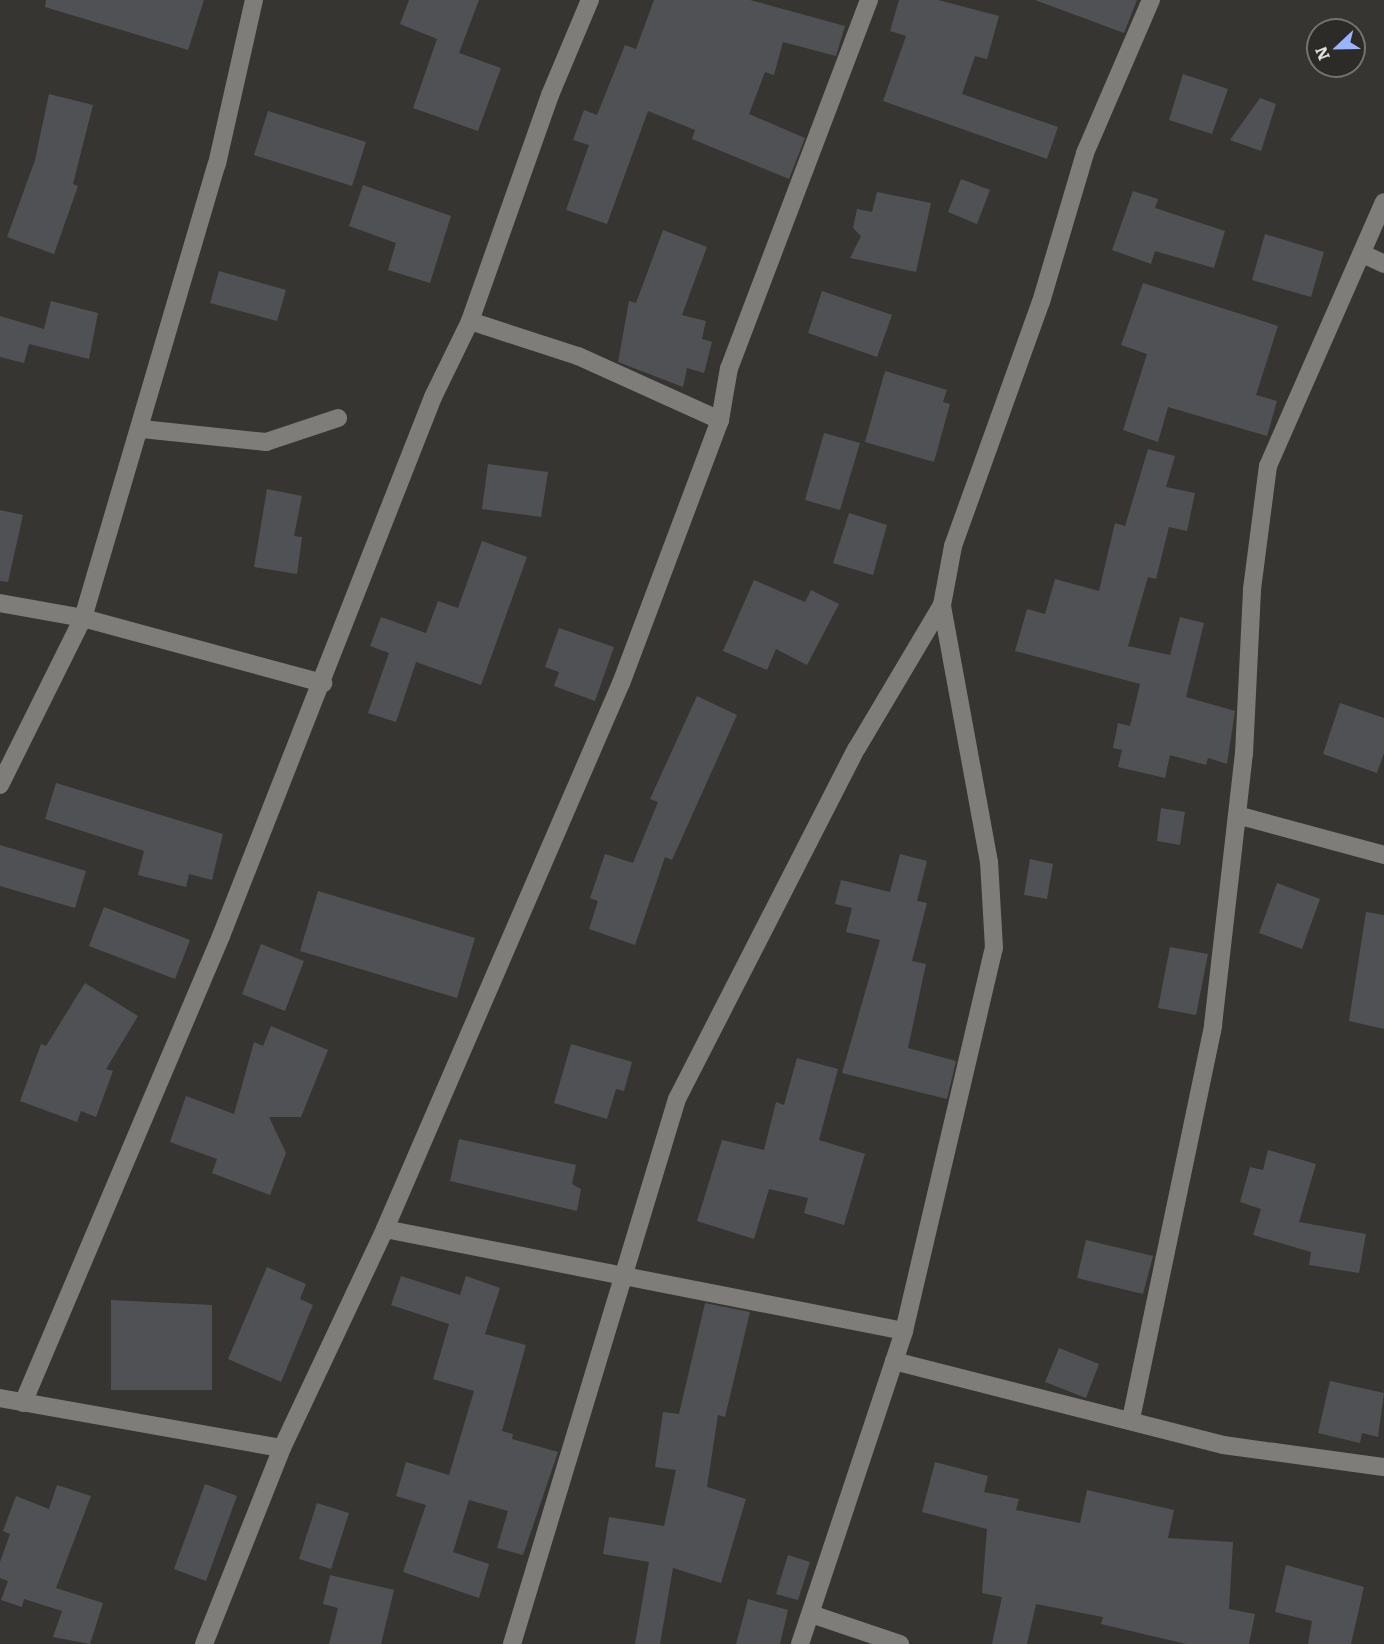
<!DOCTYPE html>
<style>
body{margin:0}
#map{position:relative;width:1384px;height:1644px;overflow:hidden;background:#373532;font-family:Literata,serif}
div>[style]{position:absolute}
.building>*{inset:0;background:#505154}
.street>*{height:18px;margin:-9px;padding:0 9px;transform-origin:9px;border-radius:9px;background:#7f7d7a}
span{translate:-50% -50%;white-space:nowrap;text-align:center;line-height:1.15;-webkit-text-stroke:4.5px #2d2b28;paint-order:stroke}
.north{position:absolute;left:1306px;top:18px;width:60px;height:60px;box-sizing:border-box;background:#2d2b28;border:2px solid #757371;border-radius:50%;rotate:248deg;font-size:16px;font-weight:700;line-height:24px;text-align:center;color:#e1e0de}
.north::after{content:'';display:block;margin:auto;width:21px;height:27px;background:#9cb4fd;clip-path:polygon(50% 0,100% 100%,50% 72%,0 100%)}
</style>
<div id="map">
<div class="building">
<div style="clip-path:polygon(46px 0,204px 0,188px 50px,45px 7px)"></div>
<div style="clip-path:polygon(409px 0,479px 0,459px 53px,501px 68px,478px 131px,413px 108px,437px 39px,400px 24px)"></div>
<div style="clip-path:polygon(654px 0,750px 0,845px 26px,836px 56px,783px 42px,774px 75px,765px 72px,749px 114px,805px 138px,789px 179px,692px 139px,695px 130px,648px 111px,607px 224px,566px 210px,589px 145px,573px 140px,584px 110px,597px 115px,625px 45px,636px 49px)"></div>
<div style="clip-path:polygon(899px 0,938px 0,999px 16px,987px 59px,975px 56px,962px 94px,1058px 127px,1047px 159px,883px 101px,906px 36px,890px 31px)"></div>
<div style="clip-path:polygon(1035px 0,1137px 0,1124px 33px)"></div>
<div style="clip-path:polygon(1183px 74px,1228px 89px,1212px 134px,1169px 120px)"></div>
<div style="clip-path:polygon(49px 94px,93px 105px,73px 184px,78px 186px,54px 254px,7px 237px,35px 160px)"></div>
<div style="clip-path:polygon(1260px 98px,1276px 104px,1261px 151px,1230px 140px)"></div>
<div style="clip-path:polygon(268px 111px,366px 142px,352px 186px,254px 155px)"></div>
<div style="clip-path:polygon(961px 179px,990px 190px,977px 224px,948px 212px)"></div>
<div style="clip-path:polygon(363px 185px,451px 216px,430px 283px,388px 270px,396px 243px,349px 226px)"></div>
<div style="clip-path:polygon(1133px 191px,1158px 199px,1155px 208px,1225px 231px,1214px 268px,1155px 251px,1151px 264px,1112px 250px)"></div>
<div style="clip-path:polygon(877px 192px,931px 203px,916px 272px,850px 258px,861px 236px,853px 228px,857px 209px,872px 212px)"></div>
<div style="clip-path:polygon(663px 230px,707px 247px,682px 315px,706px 321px,702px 339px,712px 342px,704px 373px,687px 368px,683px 387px,618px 362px,629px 301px,636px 303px)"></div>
<div style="clip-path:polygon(1265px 234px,1324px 252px,1311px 297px,1252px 280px)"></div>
<div style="clip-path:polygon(219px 271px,286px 290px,277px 321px,210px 303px)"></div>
<div style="clip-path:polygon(1143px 283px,1278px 326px,1256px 395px,1277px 401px,1267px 436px,1168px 407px,1158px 442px,1123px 430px,1147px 354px,1121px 345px)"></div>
<div style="clip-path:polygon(822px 291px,892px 315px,877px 357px,808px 333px)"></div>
<div style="clip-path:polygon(51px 301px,98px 313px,89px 359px,29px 344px,24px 363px,0 357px,0 316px,44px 329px)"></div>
<div style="clip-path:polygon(885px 371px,947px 390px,943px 402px,950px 404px,934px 462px,865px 442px)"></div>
<div style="clip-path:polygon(824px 433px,860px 443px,840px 510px,805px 500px)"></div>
<div style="clip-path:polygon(1148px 449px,1175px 456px,1166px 487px,1195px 493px,1187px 531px,1169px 527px,1156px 579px,1148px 577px,1128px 646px,1170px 655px,1180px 617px,1204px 623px,1186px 697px,1235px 711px,1227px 764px,1208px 758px,1206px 765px,1170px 755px,1165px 778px,1118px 767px,1122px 750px,1113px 748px,1118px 723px,1130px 726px,1140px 684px,1015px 651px,1027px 609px,1045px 614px,1055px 579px,1099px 591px,1115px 523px,1125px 526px)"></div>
<div style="clip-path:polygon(488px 464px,548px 472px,541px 517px,482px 509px)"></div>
<div style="clip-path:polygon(267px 489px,302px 496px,294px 536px,302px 537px,297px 574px,254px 567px)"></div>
<div style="clip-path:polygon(0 510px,23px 515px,8px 582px,0 581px)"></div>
<div style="clip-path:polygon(849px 513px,887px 525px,873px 575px,833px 563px)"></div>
<div style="clip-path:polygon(482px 541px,527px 557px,481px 685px,416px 662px,396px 722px,368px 713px,389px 653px,370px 646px,381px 617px,426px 633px,438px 601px,458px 608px)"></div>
<div style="clip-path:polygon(754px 580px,805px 602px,811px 590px,839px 604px,807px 665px,776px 649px,767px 670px,723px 651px)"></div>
<div style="clip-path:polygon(559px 628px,614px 647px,595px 701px,554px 686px,559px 672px,545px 667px)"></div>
<div style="clip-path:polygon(697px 696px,737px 715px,672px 860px,665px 857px,635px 945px,589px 929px,598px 901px,590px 898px,605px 854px,633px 863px,658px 802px,650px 799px)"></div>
<div style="clip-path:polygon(1340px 703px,1384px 718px,1384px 753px,1377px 773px,1323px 754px)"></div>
<div style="clip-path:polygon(56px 783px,223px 834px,212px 880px,189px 874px,186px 887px,138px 875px,144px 851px,45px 819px)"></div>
<div style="clip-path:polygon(1161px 808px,1185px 812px,1180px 845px,1157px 841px)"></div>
<div style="clip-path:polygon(0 845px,86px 871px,75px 908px,0 886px)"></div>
<div style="clip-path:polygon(900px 854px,927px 861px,917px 901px,927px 903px,912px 961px,926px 964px,908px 1048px,956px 1061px,947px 1099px,842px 1073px,880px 940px,846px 932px,852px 908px,835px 904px,841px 880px,890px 892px)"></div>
<div style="clip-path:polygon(1030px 859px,1053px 864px,1047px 899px,1024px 895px)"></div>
<div style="clip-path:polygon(1277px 883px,1320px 899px,1302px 949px,1259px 933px)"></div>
<div style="clip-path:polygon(318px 891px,475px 938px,457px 998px,300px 951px)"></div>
<div style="clip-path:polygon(104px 907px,190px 940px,175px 979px,89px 946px)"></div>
<div style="clip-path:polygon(1366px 912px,1384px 915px,1384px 1029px,1349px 1021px)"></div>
<div style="clip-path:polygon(261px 944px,304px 961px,285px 1011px,242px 994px)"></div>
<div style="clip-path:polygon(1170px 947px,1208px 954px,1196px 1015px,1158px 1008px)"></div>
<div style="clip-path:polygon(85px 983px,138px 1016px,106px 1069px,113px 1071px,96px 1117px,81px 1111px,77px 1122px,20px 1101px,41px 1044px,46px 1046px)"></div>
<div style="clip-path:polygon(271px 1026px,328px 1050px,301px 1117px,269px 1117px,286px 1153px,270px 1195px,212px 1173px,217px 1159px,170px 1142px,186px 1096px,234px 1114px,254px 1042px,263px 1046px)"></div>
<div style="clip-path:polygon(571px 1044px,632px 1062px,624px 1091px,616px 1089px,607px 1119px,554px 1103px)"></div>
<div style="clip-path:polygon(797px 1058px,838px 1069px,819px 1140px,865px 1154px,844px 1225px,804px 1213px,808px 1198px,769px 1189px,754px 1239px,697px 1221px,722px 1140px,764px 1150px,776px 1102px,784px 1105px)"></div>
<div style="clip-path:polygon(459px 1139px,576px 1165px,572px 1184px,581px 1189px,577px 1211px,450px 1181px)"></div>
<div style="clip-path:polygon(1268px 1150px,1316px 1164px,1299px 1222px,1366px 1234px,1359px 1273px,1309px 1265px,1311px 1252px,1253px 1235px,1261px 1209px,1240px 1202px,1250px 1167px,1263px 1170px)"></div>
<div style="clip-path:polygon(1086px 1240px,1153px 1256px,1143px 1294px,1077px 1278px)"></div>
<div style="clip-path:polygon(267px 1267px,306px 1284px,300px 1299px,313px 1305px,281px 1382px,228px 1359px)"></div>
<div style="clip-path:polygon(401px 1276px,460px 1295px,466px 1276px,500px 1288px,485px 1334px,526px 1345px,502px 1431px,513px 1434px,512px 1439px,558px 1452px,523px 1555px,497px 1548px,508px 1511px,469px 1500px,453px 1552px,489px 1564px,479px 1598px,403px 1572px,426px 1505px,396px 1496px,406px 1462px,449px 1475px,474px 1391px,433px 1379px,449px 1324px,391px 1305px)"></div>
<div style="clip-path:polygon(111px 1300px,212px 1305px,212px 1390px,111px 1390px)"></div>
<div style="clip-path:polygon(705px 1303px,750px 1312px,725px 1417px,718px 1415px,707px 1487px,746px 1499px,721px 1583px,673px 1568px,660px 1644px,635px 1644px,649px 1562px,603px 1554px,609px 1517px,664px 1526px,676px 1470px,655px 1467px,663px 1412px,679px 1414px)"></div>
<div style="clip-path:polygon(1059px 1348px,1099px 1364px,1086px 1398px,1045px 1382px)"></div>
<div style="clip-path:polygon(1330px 1381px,1384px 1393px,1378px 1437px,1362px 1433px,1360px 1443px,1318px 1433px)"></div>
<div style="clip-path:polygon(935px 1462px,988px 1476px,984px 1492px,1019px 1499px,1016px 1510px,1080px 1523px,1087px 1490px,1174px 1510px,1168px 1538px,1233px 1542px,1229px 1609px,1255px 1614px,1249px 1644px,1186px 1644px,1101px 1624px,1103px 1617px,1036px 1604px,1027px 1644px,992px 1644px,1002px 1597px,982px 1593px,987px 1529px,922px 1512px)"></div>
<div style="clip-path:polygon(205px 1484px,237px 1496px,206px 1581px,174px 1569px)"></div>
<div style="clip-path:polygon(57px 1485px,91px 1496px,56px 1588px,103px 1603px,90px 1644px,53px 1637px,62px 1611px,24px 1599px,22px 1607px,1px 1600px,8px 1581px,0 1578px,0 1562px,10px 1534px,3px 1531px,16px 1496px,49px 1509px)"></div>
<div style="clip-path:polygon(317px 1503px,349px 1513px,331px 1569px,299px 1559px)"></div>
<div style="clip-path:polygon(788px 1555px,810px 1562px,798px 1600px,776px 1594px)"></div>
<div style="clip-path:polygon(1286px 1565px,1364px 1587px,1351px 1644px,1308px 1644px,1312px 1621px,1275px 1612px)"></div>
<div style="clip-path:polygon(330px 1575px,394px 1590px,381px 1644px,329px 1644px,338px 1608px,323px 1604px)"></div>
<div style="clip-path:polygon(748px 1599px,788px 1610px,780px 1644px,736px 1644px)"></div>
</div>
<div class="street">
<div style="left:869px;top:0;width:394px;rotate:110.8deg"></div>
<div style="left:729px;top:368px;width:53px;rotate:99.8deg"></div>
<div style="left:720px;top:420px;width:281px;rotate:110.6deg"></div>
<div style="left:621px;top:683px;width:595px;rotate:113.38deg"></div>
<div style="left:385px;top:1229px;width:529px;rotate:11.12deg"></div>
<div style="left:1363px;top:254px;width:23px;rotate:25deg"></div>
<div style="left:470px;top:321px;width:114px;rotate:18deg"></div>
<div style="left:578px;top:356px;width:156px;rotate:24.3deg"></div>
<div style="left:142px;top:429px;width:125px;rotate:6deg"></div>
<div style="left:266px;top:442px;width:76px;rotate:-18.4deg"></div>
<div style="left:0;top:603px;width:84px;rotate:10.2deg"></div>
<div style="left:83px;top:618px;width:249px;rotate:15.2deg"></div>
<div style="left:0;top:785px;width:186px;rotate:-63.6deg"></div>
<div style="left:83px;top:618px;width:473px;rotate:-73.6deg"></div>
<div style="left:217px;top:164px;width:168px;rotate:-77.3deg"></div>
<div style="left:1237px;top:815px;width:152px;rotate:15.2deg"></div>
<div style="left:894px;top:1361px;width:340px;rotate:14.3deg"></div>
<div style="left:1223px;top:1445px;width:162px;rotate:7.8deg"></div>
<div style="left:0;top:1398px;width:286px;rotate:10.1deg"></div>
<div style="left:23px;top:1403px;width:507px;rotate:-67.02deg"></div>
<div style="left:221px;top:936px;width:579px;rotate:-68.53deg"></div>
<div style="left:433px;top:397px;width:85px;rotate:-64deg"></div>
<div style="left:470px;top:321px;width:240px;rotate:-70.5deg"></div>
<div style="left:550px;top:95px;width:103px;rotate:-67.2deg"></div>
<div style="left:1131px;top:1419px;width:402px;rotate:-78.2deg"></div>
<div style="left:1213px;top:1025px;width:273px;rotate:-83.5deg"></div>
<div style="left:1244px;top:754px;width:165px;rotate:-87.2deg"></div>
<div style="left:1252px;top:589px;width:124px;rotate:-82.6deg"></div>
<div style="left:1268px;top:466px;width:288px;rotate:-66.3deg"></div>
<div style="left:811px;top:1614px;width:94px;rotate:18.6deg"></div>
<div style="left:204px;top:1644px;width:211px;rotate:-68.3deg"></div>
<div style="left:282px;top:1448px;width:242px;rotate:-64.8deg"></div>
<div style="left:512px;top:1644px;width:569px;rotate:-73.16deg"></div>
<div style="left:677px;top:1099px;width:394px;rotate:-62.9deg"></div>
<div style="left:857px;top:748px;width:166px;rotate:-59.3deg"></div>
<div style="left:800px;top:1644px;width:330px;rotate:-71.6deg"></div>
<div style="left:904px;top:1331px;width:393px;rotate:-76.8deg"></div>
<div style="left:994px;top:948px;width:86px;rotate:-93.3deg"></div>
<div style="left:989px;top:862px;width:261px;rotate:-100.4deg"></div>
<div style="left:942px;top:605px;width:60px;rotate:-79.4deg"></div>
<div style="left:953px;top:546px;width:259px;rotate:-70.2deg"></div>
<div style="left:1041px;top:302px;width:155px;rotate:-73.5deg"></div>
<div style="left:1085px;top:153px;width:167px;rotate:-66.7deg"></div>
</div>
<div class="north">N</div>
</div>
